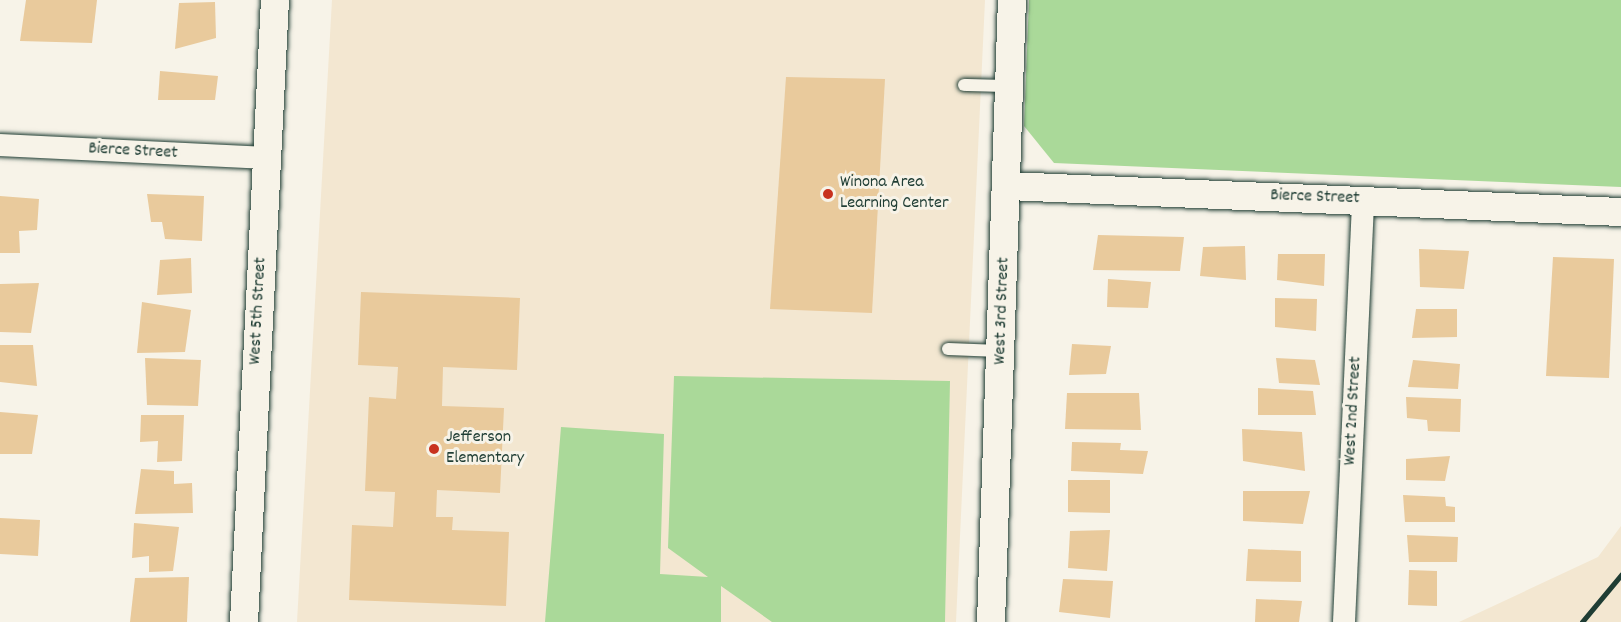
<!DOCTYPE html>
<style>
body{margin:0}
#map{position:relative;width:1621px;height:622px;overflow:hidden;background:#f7f3e8;font-family:Dekko,sans-serif}
div>[style]{position:absolute}
.built>*{inset:0;background:#f3e7d1}
.green>*{inset:0;background:#aad999}
.building>*{inset:0;background:#e9ca9c}
.roads{filter:drop-shadow(0 0 2px #1f3d34) drop-shadow(0 0 2px #1f3d34)}
.service>*{height:12px;margin:-6px;padding:0 6px;transform-origin:6px;border-radius:6px;background:#f7f3e8}
.minor>*{height:22px;margin:-11px;padding:0 11px;transform-origin:11px;border-radius:11px;background:#f7f3e8}
.tertiary>*{height:28px;margin:-14px;padding:0 14px;transform-origin:14px;border-radius:14px;background:#f7f3e8}
.rail>*{height:4.5px;margin:-2.25px;padding:0 2.25px;transform-origin:2.25px;border-radius:2.25px;background:#1f3d34}
.dots>*{width:16px;height:16px;translate:-50% -50%;box-sizing:border-box;border:3px solid #f7f3e8;border-radius:50%}
span{translate:-50% -50%;white-space:nowrap;text-align:center;line-height:1.15;-webkit-text-stroke:6px #f7f3e8;paint-order:stroke}
.street-label{font-size:18px;color:#1f3d34}
.poi-label{font-size:18px;color:#1f3d34}
.left{translate:0 -50%;text-align:left}
</style>
<div id="map">
<div class="built">
<div style="clip-path:polygon(332px 0,985px 0,956px 622px,297px 622px)"></div>
<div style="clip-path:polygon(1621px 526px,1621px 622px,1459px 622px,1598px 557px)"></div>
</div>
<div class="green">
<div style="clip-path:polygon(1029px 0,1621px 0,1621px 187px,1054px 163px,1024px 126px)"></div>
<div style="clip-path:polygon(674px 376px,950px 381px,945px 622px,772px 622px,721px 586px,721px 622px,545px 622px,561px 427px,664px 434px,660px 574px,708px 577px,668px 548px)"></div>
</div>
<div class="building">
<div style="clip-path:polygon(26px 0,97px 0,92px 43px,20px 41px)"></div>
<div style="clip-path:polygon(215px 2px,216px 38px,175px 49px,179px 3px)"></div>
<div style="clip-path:polygon(160px 71px,218px 76px,215px 100px,158px 100px)"></div>
<div style="clip-path:polygon(786px 77px,885px 79px,872px 313px,770px 309px)"></div>
<div style="clip-path:polygon(147px 194px,204px 196px,202px 241px,165px 239px,162px 222px,151px 222px)"></div>
<div style="clip-path:polygon(0 196px,39px 199px,37px 230px,19px 231px,20px 253px,0 253px)"></div>
<div style="clip-path:polygon(1098px 235px,1184px 237px,1180px 271px,1093px 270px)"></div>
<div style="clip-path:polygon(1245px 246px,1246px 280px,1200px 276px,1203px 247px)"></div>
<div style="clip-path:polygon(1419px 249px,1469px 251px,1464px 289px,1420px 287px)"></div>
<div style="clip-path:polygon(1278px 254px,1325px 254px,1324px 286px,1277px 280px)"></div>
<div style="clip-path:polygon(1553px 257px,1614px 259px,1609px 378px,1546px 376px)"></div>
<div style="clip-path:polygon(191px 258px,192px 293px,157px 295px,160px 260px)"></div>
<div style="clip-path:polygon(1108px 279px,1151px 282px,1148px 308px,1107px 307px)"></div>
<div style="clip-path:polygon(39px 283px,31px 333px,0 332px,0 284px)"></div>
<div style="clip-path:polygon(361px 292px,520px 298px,517px 370px,443px 367px,442px 406px,504px 408px,500px 493px,437px 490px,436px 517px,453px 517px,452px 530px,509px 532px,506px 606px,349px 600px,352px 525px,393px 527px,395px 492px,365px 491px,369px 397px,396px 399px,398px 367px,358px 365px)"></div>
<div style="clip-path:polygon(1275px 298px,1317px 299px,1316px 331px,1275px 327px)"></div>
<div style="clip-path:polygon(142px 302px,191px 310px,185px 352px,137px 353px)"></div>
<div style="clip-path:polygon(1416px 309px,1457px 309px,1457px 337px,1412px 338px)"></div>
<div style="clip-path:polygon(1072px 344px,1111px 346px,1106px 374px,1069px 375px)"></div>
<div style="clip-path:polygon(0 345px,33px 345px,37px 386px,0 382px)"></div>
<div style="clip-path:polygon(145px 358px,201px 360px,198px 406px,147px 405px)"></div>
<div style="clip-path:polygon(1276px 358px,1315px 360px,1320px 385px,1279px 383px)"></div>
<div style="clip-path:polygon(1413px 360px,1460px 364px,1458px 389px,1408px 387px)"></div>
<div style="clip-path:polygon(1258px 388px,1313px 391px,1316px 415px,1258px 415px)"></div>
<div style="clip-path:polygon(1067px 393px,1139px 393px,1141px 430px,1065px 429px)"></div>
<div style="clip-path:polygon(1406px 397px,1461px 399px,1460px 432px,1428px 431px,1427px 420px,1407px 418px)"></div>
<div style="clip-path:polygon(0 412px,38px 415px,32px 454px,0 454px)"></div>
<div style="clip-path:polygon(141px 415px,184px 415px,182px 461px,157px 462px,158px 441px,140px 442px)"></div>
<div style="clip-path:polygon(1242px 429px,1302px 432px,1305px 471px,1243px 461px)"></div>
<div style="clip-path:polygon(1072px 442px,1121px 443px,1120px 450px,1148px 451px,1143px 474px,1071px 471px)"></div>
<div style="clip-path:polygon(1450px 456px,1445px 481px,1406px 480px,1406px 459px)"></div>
<div style="clip-path:polygon(141px 469px,174px 471px,174px 484px,192px 483px,193px 513px,135px 514px)"></div>
<div style="clip-path:polygon(1068px 480px,1110px 480px,1110px 513px,1068px 512px)"></div>
<div style="clip-path:polygon(1243px 491px,1310px 491px,1303px 524px,1243px 521px)"></div>
<div style="clip-path:polygon(1403px 495px,1445px 497px,1446px 506px,1455px 507px,1455px 522px,1405px 522px)"></div>
<div style="clip-path:polygon(0 518px,40px 520px,38px 556px,0 554px)"></div>
<div style="clip-path:polygon(134px 523px,179px 527px,173px 571px,149px 572px,149px 556px,132px 558px)"></div>
<div style="clip-path:polygon(1110px 530px,1107px 571px,1068px 568px,1070px 531px)"></div>
<div style="clip-path:polygon(1407px 535px,1458px 537px,1457px 562px,1409px 562px)"></div>
<div style="clip-path:polygon(1248px 549px,1301px 551px,1301px 582px,1246px 581px)"></div>
<div style="clip-path:polygon(1409px 570px,1437px 571px,1437px 606px,1408px 605px)"></div>
<div style="clip-path:polygon(189px 577px,187px 622px,130px 622px,135px 578px)"></div>
<div style="clip-path:polygon(1063px 579px,1113px 581px,1110px 618px,1059px 612px)"></div>
<div style="clip-path:polygon(1256px 599px,1302px 601px,1299px 622px,1255px 622px)"></div>
</div>
<div class="roads">
<div class="service">
<div style="left:964px;top:85px;width:45px;rotate:1.3deg"></div>
<div style="left:948px;top:349px;width:52px;rotate:2.2deg"></div>
</div>
<div class="minor">
<div style="left:0;top:145px;width:267px;rotate:2.8deg"></div>
<div style="left:1344px;top:622px;width:422px;rotate:-87.4deg"></div>
</div>
<div class="tertiary">
<div style="left:1008px;top:186px;width:614px;rotate:2.43deg"></div>
<div style="left:244px;top:622px;width:623px;rotate:-87.15deg"></div>
<div style="left:991px;top:622px;width:622px;rotate:-88.07deg"></div>
</div>
</div>
<div class="rail">
<div style="left:1582px;top:622px;width:61px;rotate:-50.3deg"></div>
</div>
<div class="dots">
<div style="left:828px;top:194px;background:#c8321e"></div>
<div style="left:434px;top:449px;background:#c8321e"></div>
</div>
<div class="street-label">
<span style="left:133px;top:152px;rotate:3deg">Bierce Street</span>
<span style="left:1315px;top:198px;rotate:2deg">Bierce Street</span>
<span style="left:259px;top:311px;rotate:-87deg">West 5th Street</span>
<span style="left:1003px;top:311px;rotate:-88deg">West 3rd Street</span>
<span style="left:1354px;top:411px;rotate:-87deg">West 2nd Street</span>
</div>
<div class="poi-label">
<span class="left" style="left:840px;top:194px">Winona Area<br>Learning Center</span>
<span class="left" style="left:446px;top:449px">Jefferson<br>Elementary</span>
</div>
</div>
